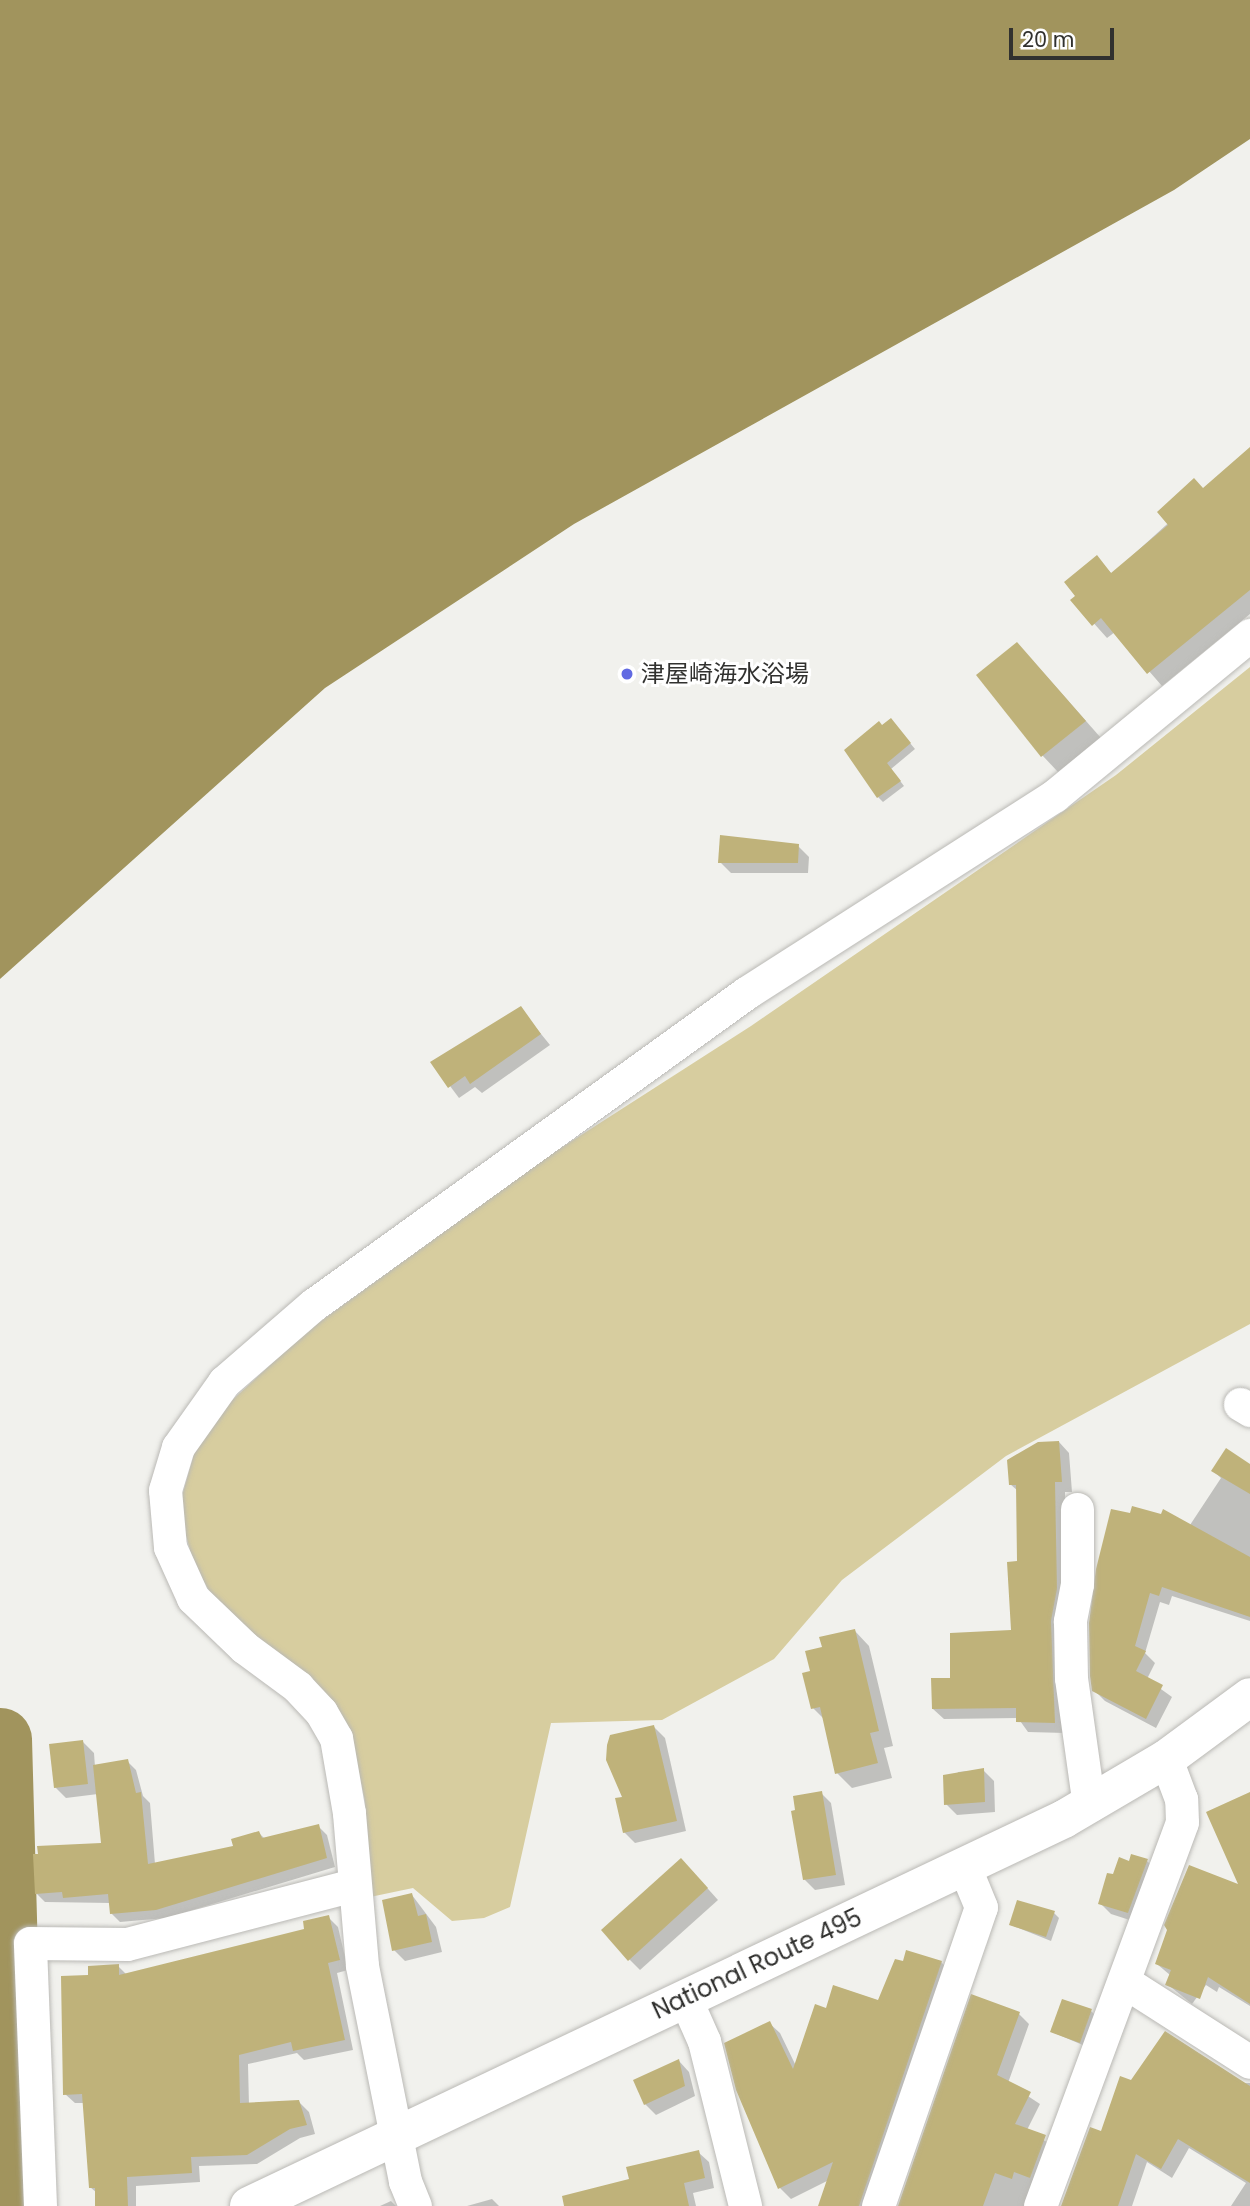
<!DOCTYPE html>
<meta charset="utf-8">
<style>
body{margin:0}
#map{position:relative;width:1250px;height:2206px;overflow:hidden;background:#f1f1ed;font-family:Poppins,"Noto Sans JP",sans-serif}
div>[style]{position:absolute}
.green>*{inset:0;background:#d7cd9f}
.water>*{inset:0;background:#a1945d}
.shadow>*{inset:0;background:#0003}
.river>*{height:63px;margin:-31.5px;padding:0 31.5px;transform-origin:31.5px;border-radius:31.5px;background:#a1945d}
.building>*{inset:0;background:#bfb27a}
.roads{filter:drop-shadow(0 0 2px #bab9b5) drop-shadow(0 0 2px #bab9b5)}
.street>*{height:33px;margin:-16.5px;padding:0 16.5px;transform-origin:16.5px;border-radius:16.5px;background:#fff}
.highway>*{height:38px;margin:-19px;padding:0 19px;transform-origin:19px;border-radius:19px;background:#fff}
.dots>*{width:19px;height:19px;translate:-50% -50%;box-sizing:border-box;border:4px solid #fff;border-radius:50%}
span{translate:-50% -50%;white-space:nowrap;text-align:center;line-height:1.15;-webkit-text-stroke:6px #fff;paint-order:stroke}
.poi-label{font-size:24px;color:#31312f}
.left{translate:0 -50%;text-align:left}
.street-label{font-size:24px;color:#31312f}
.scale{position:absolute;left:1009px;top:28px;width:105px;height:32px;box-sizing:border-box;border:4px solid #31312f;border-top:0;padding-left:9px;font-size:21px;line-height:24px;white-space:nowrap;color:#31312f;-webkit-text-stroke:5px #fff;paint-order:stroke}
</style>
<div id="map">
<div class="green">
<div style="clip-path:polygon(1250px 667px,1250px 1324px,1006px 1456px,842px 1580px,774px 1659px,662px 1720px,551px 1723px,510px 1907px,484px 1918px,452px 1921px,413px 1888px,370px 1897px,365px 1801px,351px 1736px,213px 1597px,194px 1565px,182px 1520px,182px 1496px,198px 1440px,215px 1416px,306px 1332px,550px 1155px,751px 1026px,1116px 775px)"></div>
</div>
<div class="water">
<div style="clip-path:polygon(0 0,1250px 0,1250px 139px,1174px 190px,574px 524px,325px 688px,0 979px)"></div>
</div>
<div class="shadow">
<div style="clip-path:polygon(1250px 449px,1250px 614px,1162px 686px,1115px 632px,1107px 638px,1073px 600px,1096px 557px,1112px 574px)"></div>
<div style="clip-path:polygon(1033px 661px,1101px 738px,1058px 772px,1042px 755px)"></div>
<div style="clip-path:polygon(895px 725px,915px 749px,891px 769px,904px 786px,883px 802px,878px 797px,882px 727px)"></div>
<div style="clip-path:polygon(798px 846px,809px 857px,808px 873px,731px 873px,720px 862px)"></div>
<div style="clip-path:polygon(520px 1008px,550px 1045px,482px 1093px,475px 1087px,459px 1098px,432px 1062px)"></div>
<div style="clip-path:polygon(1059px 1442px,1069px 1453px,1072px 1492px,1065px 1492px,1065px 1733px,1028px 1732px,1018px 1718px,944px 1719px,933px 1709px,952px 1680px,1013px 1631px,1019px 1563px,1018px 1491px,1010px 1484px)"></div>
<div style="clip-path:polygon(1250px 1465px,1250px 1621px,1172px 1596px,1169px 1605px,1160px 1602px,1145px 1653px,1155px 1663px,1147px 1679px,1172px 1697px,1156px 1728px,1105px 1701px,1094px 1690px,1091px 1623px,1190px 1525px,1221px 1478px,1213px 1471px)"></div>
<div style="clip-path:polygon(854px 1630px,869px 1646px,893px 1746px,884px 1748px,892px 1778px,852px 1788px,837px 1773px,825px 1720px,813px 1708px,812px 1672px,824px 1649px)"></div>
<div style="clip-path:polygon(654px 1727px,665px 1738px,686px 1831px,635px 1843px,624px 1832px,625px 1798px)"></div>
<div style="clip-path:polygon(83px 1742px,94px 1753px,95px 1767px,127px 1761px,136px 1770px,143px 1796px,150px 1803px,155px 1864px,235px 1847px,259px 1833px,265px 1839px,318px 1826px,327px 1835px,335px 1867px,166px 1918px,120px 1922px,111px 1913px,110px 1903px,45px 1902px,36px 1893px,103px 1844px,98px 1794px,66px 1798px,55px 1787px)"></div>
<div style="clip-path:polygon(983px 1770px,994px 1781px,995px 1812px,957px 1815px,946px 1804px,958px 1772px)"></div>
<div style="clip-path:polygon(821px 1793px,831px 1803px,845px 1885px,815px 1890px,804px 1879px,797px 1812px)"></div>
<div style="clip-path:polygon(1147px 1861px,1158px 1872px,1139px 1923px,1111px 1914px,1100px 1903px,1114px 1877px,1130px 1863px)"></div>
<div style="clip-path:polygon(692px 1871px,718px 1900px,640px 1970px,629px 1959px)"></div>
<div style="clip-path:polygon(412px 1895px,436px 1927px,442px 1952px,405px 1961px,394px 1950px)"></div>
<div style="clip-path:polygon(1250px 1895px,1250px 2006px,1219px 1987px,1217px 1992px,1206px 1985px,1192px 2004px,1167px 1984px,1170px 1975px,1157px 1964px)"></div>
<div style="clip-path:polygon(1054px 1913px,1059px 1918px,1051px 1941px,1011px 1925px)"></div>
<div style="clip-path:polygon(328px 1917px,338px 1927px,348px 1970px,337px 1973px,353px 2050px,304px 2060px,297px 2053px,248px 2064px,249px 2105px,299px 2102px,309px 2112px,315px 2134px,300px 2138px,257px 2164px,199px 2166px,200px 2182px,136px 2186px,136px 2206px,97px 2206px,97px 2193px,90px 2187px,85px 2103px,75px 2103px,65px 2094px,90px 1977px,118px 1966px,127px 1975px,306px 1930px)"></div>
<div style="clip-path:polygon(941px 1962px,952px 1973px,872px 2206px,819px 2206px,829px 2180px,791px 2199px,780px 2188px,738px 2089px,769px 2023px,780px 2033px,796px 2066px,827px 2010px,879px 2003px,904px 1963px)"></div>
<div style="clip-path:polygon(1091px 2011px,1096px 2016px,1085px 2046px,1052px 2032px)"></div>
<div style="clip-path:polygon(1019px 2014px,1029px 2024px,1008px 2083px,1040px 2104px,1027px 2130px,1055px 2147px,1033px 2206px,900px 2206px)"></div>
<div style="clip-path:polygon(679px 2061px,689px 2072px,695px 2096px,656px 2115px,645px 2104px)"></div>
<div style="clip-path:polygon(1132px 2082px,1250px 2083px,1250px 2206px,1231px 2206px,1246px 2183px,1189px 2148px,1172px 2178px,1147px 2162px,1132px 2206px,1062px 2206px)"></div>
<div style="clip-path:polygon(698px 2152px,709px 2162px,714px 2188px,693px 2193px,696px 2206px,608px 2206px,631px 2180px)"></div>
<div style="clip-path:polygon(492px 2199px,499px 2206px,467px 2206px)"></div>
<div style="clip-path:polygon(391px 2201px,396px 2206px,380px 2206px)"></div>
</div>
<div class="river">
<div style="left:0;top:1739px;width:467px;rotate:88.4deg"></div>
</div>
<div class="building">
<div style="clip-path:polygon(1250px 447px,1250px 590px,1147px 674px,1101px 618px,1092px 626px,1070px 600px,1075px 596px,1064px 582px,1097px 555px,1111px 573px,1168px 525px,1157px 512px,1194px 478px,1203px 488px)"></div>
<div style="clip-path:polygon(1017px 642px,1086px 721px,1041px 757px,976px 675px)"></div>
<div style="clip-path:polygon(891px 718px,911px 743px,887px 763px,901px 781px,877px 798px,844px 750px,879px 721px,882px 725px)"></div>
<div style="clip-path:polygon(720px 835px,799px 844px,798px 863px,718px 863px)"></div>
<div style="clip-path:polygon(521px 1006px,541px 1034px,470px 1084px,465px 1076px,448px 1088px,430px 1062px)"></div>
<div style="clip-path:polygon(1059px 1441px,1062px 1482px,1055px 1482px,1057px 1589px,1051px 1621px,1055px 1723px,1016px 1722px,1016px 1708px,932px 1709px,931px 1678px,950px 1678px,950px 1633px,1011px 1630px,1007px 1562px,1017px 1561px,1016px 1485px,1009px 1485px,1007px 1460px,1038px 1442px)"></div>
<div style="clip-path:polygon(1226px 1448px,1250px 1464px,1250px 1494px,1211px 1471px)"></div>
<div style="clip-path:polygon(1132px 1506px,1161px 1514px,1163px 1509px,1250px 1557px,1250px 1617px,1162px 1587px,1159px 1596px,1150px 1593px,1135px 1646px,1146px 1651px,1136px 1671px,1163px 1685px,1146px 1719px,1092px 1691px,1090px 1676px,1089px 1623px,1096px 1569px,1111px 1509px,1130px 1513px)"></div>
<div style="clip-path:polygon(855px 1629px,879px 1731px,870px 1733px,878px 1763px,835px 1774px,820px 1707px,811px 1709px,802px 1673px,810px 1671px,805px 1651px,822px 1647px,819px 1637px)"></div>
<div style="clip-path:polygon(654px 1725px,677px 1821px,623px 1833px,615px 1798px,622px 1797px,606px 1760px,607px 1745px,610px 1735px)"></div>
<div style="clip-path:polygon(83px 1740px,88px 1784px,54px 1788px,49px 1744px)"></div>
<div style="clip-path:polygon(128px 1759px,136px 1793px,141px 1792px,148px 1864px,233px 1846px,231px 1839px,259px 1831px,262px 1838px,319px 1824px,327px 1858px,156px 1910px,110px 1914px,108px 1894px,63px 1898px,62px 1892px,35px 1894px,33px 1854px,38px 1854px,37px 1846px,101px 1843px,93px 1765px)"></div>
<div style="clip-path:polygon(984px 1768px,985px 1802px,944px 1805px,943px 1775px)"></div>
<div style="clip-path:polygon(822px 1791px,836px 1875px,803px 1880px,791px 1811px,795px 1810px,793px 1796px)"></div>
<div style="clip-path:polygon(1250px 1792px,1250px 2004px,1208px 1977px,1200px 1999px,1165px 1985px,1171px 1970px,1155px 1964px,1167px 1930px,1164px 1925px,1189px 1865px,1238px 1884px,1206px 1812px)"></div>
<div style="clip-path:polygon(1131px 1854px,1148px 1859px,1128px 1913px,1098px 1904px,1107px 1873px,1113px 1874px,1119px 1857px,1129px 1861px)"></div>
<div style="clip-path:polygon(681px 1858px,708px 1888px,628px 1961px,601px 1930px)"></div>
<div style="clip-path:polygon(412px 1893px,418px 1916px,426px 1914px,432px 1942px,392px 1951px,382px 1900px)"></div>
<div style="clip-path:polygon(1017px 1900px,1055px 1911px,1046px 1937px,1009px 1925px)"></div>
<div style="clip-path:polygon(329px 1915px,340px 1960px,328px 1963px,345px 2040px,293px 2051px,291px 2042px,239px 2055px,240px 2103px,299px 2100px,307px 2125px,290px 2129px,247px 2155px,191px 2157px,192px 2173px,127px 2177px,128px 2206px,95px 2206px,95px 2188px,89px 2188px,82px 2094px,63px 2095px,61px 1976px,88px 1975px,88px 1966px,119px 1964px,119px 1975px,304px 1929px,303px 1921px)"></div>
<div style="clip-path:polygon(906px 1950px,942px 1961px,859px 2206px,818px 2206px,833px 2162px,778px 2189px,736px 2090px,724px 2043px,770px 2021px,793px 2069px,815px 2004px,826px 2008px,833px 1985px,878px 2000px,895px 1959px,903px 1961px)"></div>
<div style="clip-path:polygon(971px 1994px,1020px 2012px,997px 2075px,1031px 2092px,1015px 2124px,1046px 2135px,1030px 2178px,1014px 2172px,1012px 2179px,995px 2173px,983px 2206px,898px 2206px)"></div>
<div style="clip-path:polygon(1062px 1999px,1092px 2009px,1080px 2043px,1050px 2032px)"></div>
<div style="clip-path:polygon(1165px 2031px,1250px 2086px,1250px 2183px,1178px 2139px,1161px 2169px,1136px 2154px,1118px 2206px,1061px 2206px,1090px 2127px,1101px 2131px,1120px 2076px,1131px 2080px)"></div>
<div style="clip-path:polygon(679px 2059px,685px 2086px,644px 2105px,633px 2080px)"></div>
<div style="clip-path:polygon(699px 2150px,705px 2178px,684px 2183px,689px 2206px,564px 2206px,562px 2196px,629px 2179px,626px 2167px)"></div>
</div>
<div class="roads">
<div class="street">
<div style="left:1240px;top:1404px;width:12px;rotate:31deg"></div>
<div style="left:1077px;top:1509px;width:75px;rotate:90deg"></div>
<div style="left:1077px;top:1584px;width:38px;rotate:101deg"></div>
<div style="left:1070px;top:1621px;width:57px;rotate:89deg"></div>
<div style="left:1071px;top:1678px;width:129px;rotate:82deg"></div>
<div style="left:1125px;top:1982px;width:148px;rotate:32.6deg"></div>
<div style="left:685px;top:1998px;width:47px;rotate:66.2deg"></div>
<div style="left:704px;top:2041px;width:170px;rotate:76deg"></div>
<div style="left:40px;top:2206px;width:263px;rotate:-92.2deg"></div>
<div style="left:30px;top:1943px;width:97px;rotate:0.6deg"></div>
<div style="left:127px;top:1944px;width:235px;rotate:-14.6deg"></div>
<div style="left:415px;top:2206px;width:27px;rotate:-112deg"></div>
<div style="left:405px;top:2181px;width:220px;rotate:-101.3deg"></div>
<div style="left:362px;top:1965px;width:153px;rotate:-94.9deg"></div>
<div style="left:349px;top:1813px;width:76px;rotate:-99.8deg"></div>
<div style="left:336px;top:1738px;width:30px;rotate:-120deg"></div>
<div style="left:321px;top:1712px;width:34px;rotate:-133deg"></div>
<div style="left:298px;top:1687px;width:67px;rotate:-143.5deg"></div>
<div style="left:244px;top:1647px;width:71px;rotate:-136.1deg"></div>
<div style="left:193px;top:1598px;width:56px;rotate:-114.3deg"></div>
<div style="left:170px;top:1547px;width:57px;rotate:-95deg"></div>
<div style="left:165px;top:1490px;width:45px;rotate:-73.2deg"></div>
<div style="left:178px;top:1447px;width:80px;rotate:-54.7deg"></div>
<div style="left:224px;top:1382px;width:118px;rotate:-40.9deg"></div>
<div style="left:313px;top:1305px;width:534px;rotate:-35.77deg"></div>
<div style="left:746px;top:993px;width:366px;rotate:-32.6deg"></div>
<div style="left:1054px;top:796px;width:254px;rotate:-39.4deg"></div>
<div style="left:878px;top:2206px;width:316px;rotate:-71deg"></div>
<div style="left:981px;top:1907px;width:44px;rotate:-112.5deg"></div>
<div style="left:1040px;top:2206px;width:409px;rotate:-69.7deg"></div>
<div style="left:1182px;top:1822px;width:23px;rotate:-92deg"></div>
<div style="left:1181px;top:1799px;width:43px;rotate:-110.6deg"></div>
</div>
<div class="highway">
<div style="left:249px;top:2206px;width:902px;rotate:-25.4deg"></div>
<div style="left:1064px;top:1819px;width:118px;rotate:-30.5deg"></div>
<div style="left:1166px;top:1759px;width:104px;rotate:-36.4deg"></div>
</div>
</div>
<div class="dots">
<div style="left:627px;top:674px;background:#616ae2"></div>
</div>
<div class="poi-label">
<span class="left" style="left:641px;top:674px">津屋崎海水浴場</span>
</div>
<div class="street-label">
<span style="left:757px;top:1964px;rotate:-25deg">National Route 495</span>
</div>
<div class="scale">20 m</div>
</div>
